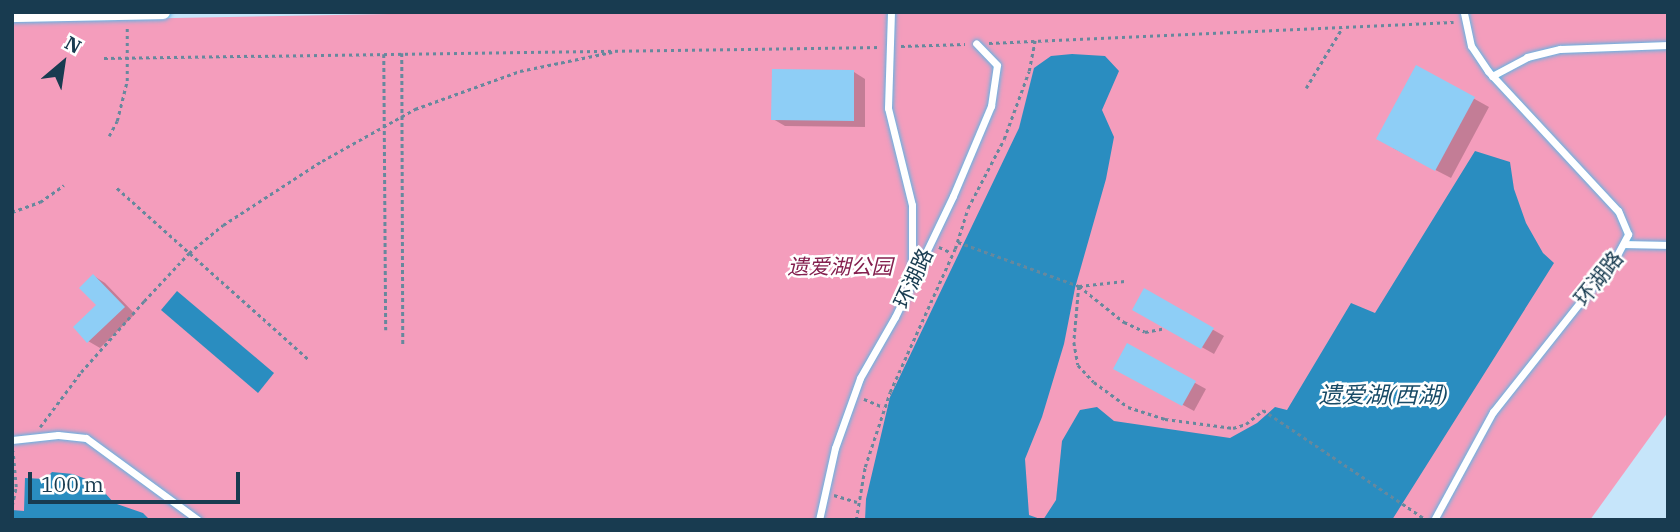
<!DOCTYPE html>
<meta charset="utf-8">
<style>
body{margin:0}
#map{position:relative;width:1680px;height:532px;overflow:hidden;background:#c6e5fa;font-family:"IBM Plex Serif","Noto Sans SC",serif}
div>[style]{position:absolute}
.green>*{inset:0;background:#f49dbc}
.water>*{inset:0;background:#2a8dc0}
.shadow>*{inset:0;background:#0003}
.building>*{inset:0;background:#8ecef6}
.path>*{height:2.5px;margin-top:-1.25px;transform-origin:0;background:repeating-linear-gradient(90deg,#67889d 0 3.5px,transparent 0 7px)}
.roads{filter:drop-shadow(0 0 2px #60b3e4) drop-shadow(0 0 2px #60b3e4)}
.service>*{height:7px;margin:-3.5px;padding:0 3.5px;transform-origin:3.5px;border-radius:3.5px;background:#fff}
.minor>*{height:14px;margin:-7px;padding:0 7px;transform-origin:7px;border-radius:7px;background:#fff}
span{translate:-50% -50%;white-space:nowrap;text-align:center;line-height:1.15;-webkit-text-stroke:5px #fff;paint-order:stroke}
.park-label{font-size:21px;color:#841f4e;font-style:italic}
.street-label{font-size:21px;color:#183b50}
.water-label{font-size:23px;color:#184b67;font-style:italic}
.frame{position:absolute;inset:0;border:14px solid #183b50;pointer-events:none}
.north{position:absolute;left:28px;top:28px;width:70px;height:70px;-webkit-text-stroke:5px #fff;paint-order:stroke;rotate:29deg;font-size:19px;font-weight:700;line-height:28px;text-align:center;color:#183b50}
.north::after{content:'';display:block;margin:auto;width:24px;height:32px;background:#183b50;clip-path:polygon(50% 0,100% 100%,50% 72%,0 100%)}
.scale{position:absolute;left:28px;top:472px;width:212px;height:32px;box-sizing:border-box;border:4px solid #183b50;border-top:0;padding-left:9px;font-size:21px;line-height:24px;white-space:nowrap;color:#183b50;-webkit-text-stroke:5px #fff;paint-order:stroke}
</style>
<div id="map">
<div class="green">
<div style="clip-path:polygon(497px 12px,1668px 12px,1668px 412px,1590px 520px,12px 520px,12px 21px)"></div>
</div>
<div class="water">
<div style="clip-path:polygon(1072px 54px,1105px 56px,1119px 71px,1102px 110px,1114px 137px,1106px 179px,1075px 288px,1064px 344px,1042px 417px,1025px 459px,1029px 515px,1043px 520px,865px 520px,866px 499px,890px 397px,1019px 128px,1034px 68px,1051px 56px)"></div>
<div style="clip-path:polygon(1475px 151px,1510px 162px,1514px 189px,1526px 223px,1543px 253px,1554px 263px,1392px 520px,1043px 520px,1056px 500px,1062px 441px,1080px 410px,1097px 407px,1114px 421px,1230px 438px,1257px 423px,1275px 407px,1287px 410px,1351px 303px,1375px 313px)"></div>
<div style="clip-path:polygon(177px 291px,274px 373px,258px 393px,161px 310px)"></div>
<div style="clip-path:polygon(52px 472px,73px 474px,96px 483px,114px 503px,143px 513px,150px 520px,12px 520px,12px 510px,24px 511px,25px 478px,45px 479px)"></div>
</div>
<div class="shadow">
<div style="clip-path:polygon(1417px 67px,1489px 107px,1451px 178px,1393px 148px)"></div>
<div style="clip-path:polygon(854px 72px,865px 79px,865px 127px,785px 126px,773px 119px)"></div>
<div style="clip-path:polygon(94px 276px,105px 283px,135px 314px,100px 348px,88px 341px,98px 305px)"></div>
<div style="clip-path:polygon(1145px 291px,1224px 336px,1214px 354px,1134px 309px)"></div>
<div style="clip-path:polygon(1128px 346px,1206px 389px,1194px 411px,1116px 368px)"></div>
</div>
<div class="building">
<div style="clip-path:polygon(1416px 65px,1475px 97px,1435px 171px,1376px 139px)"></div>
<div style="clip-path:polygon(772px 69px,854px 70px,854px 121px,771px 120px)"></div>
<div style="clip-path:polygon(93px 274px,125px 307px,87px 343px,73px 327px,96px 305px,79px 288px)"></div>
<div style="clip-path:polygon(1144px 288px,1214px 328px,1201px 349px,1132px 310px)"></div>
<div style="clip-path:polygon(1127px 343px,1196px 381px,1182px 406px,1113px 369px)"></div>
</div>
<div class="path">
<div style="left:989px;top:43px;width:465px;rotate:-2.6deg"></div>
<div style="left:901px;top:46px;width:64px;rotate:-1.8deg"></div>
<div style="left:402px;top:53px;width:293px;rotate:89.8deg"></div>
<div style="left:384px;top:54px;width:276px;rotate:89.6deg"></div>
<div style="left:104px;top:58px;width:777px;rotate:-0.81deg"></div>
<div style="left:1306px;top:88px;width:70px;rotate:-59deg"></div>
<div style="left:109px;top:136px;width:17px;rotate:-62deg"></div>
<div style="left:117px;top:121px;width:41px;rotate:-76deg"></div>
<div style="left:127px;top:81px;width:54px;rotate:-90deg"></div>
<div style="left:117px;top:188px;width:256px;rotate:41.8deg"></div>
<div style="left:12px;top:212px;width:30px;rotate:-20deg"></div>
<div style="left:40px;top:202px;width:29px;rotate:-35deg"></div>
<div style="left:958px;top:242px;width:129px;rotate:20deg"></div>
<div style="left:1079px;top:286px;width:58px;rotate:38.7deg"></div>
<div style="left:1124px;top:322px;width:23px;rotate:25deg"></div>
<div style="left:1145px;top:332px;width:20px;rotate:-11deg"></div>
<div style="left:939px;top:247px;width:14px;rotate:25deg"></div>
<div style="left:1079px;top:286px;width:56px;rotate:95.1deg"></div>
<div style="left:1074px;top:342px;width:23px;rotate:80deg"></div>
<div style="left:1078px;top:365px;width:23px;rotate:47deg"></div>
<div style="left:1094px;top:382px;width:42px;rotate:36.3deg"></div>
<div style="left:1128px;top:407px;width:39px;rotate:18deg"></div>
<div style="left:1165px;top:419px;width:69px;rotate:7.5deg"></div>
<div style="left:1233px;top:428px;width:14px;rotate:-17deg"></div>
<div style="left:1246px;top:424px;width:22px;rotate:-39deg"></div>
<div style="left:1263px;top:410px;width:194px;rotate:33.9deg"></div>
<div style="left:1079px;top:286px;width:46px;rotate:-6.2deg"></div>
<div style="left:864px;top:399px;width:21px;rotate:23deg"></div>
<div style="left:40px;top:427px;width:69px;rotate:-53.3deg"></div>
<div style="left:81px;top:372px;width:95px;rotate:-48.4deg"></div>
<div style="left:144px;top:301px;width:66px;rotate:-46.8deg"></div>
<div style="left:189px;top:253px;width:44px;rotate:-39.5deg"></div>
<div style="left:223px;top:225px;width:118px;rotate:-32.9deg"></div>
<div style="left:322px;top:161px;width:107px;rotate:-29.2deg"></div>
<div style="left:415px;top:109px;width:112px;rotate:-19.9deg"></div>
<div style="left:520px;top:71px;width:94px;rotate:-11.7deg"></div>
<div style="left:834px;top:495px;width:24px;rotate:17deg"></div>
<div style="left:12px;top:506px;width:19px;rotate:-78deg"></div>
<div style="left:16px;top:487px;width:36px;rotate:-95deg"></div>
<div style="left:856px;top:520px;width:54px;rotate:-80.4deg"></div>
<div style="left:865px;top:467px;width:79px;rotate:-71.6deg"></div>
<div style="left:890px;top:392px;width:157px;rotate:-65.6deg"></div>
<div style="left:955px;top:249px;width:43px;rotate:-72.4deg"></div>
<div style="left:968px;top:208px;width:78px;rotate:-62.4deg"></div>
<div style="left:1004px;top:139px;width:72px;rotate:-69.8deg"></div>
<div style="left:1029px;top:71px;width:31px;rotate:-79deg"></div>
</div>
<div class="roads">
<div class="service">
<div style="left:891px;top:12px;width:96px;rotate:91.8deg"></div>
<div style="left:888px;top:108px;width:100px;rotate:76.1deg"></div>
<div style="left:912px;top:205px;width:69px;rotate:90deg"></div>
<div style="left:1492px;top:76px;width:40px;rotate:-28deg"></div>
<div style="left:1527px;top:57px;width:34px;rotate:-14deg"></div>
<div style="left:1560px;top:49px;width:108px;rotate:-2.1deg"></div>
<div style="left:1625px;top:244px;width:43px;rotate:1.3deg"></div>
<div style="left:12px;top:440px;width:46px;rotate:-6.2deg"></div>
<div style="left:58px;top:435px;width:28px;rotate:6deg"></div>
<div style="left:86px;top:438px;width:139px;rotate:36.2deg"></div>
<div style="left:819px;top:520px;width:74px;rotate:-77.5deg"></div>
<div style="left:835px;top:448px;width:74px;rotate:-70.3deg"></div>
<div style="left:860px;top:378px;width:70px;rotate:-60.2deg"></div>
<div style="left:895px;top:317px;width:134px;rotate:-64.4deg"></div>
<div style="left:953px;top:196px;width:98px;rotate:-67.1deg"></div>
<div style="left:991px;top:106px;width:41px;rotate:-81.7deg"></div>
<div style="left:997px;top:65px;width:30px;rotate:-134deg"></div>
<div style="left:1434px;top:520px;width:123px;rotate:-61.4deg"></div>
<div style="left:1493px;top:412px;width:198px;rotate:-51.6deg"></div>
<div style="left:1616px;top:257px;width:26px;rotate:-62deg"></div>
<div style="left:1628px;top:234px;width:25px;rotate:-113deg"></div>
<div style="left:1618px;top:211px;width:191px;rotate:-132.9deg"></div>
<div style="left:1488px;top:71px;width:30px;rotate:-124deg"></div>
<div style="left:1471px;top:46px;width:35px;rotate:-102deg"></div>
</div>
<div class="minor">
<div style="left:12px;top:15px;width:151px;rotate:-1.1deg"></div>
</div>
</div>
<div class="park-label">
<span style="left:840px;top:266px">遗爱湖公园</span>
</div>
<div class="street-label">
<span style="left:913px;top:278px;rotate:-65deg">环湖路</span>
<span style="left:1598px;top:278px;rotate:-51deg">环湖路</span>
</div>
<div class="water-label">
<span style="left:1383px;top:394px">遗爱湖(西湖)</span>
</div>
<div class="frame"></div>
<div class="north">N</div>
<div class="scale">100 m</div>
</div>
